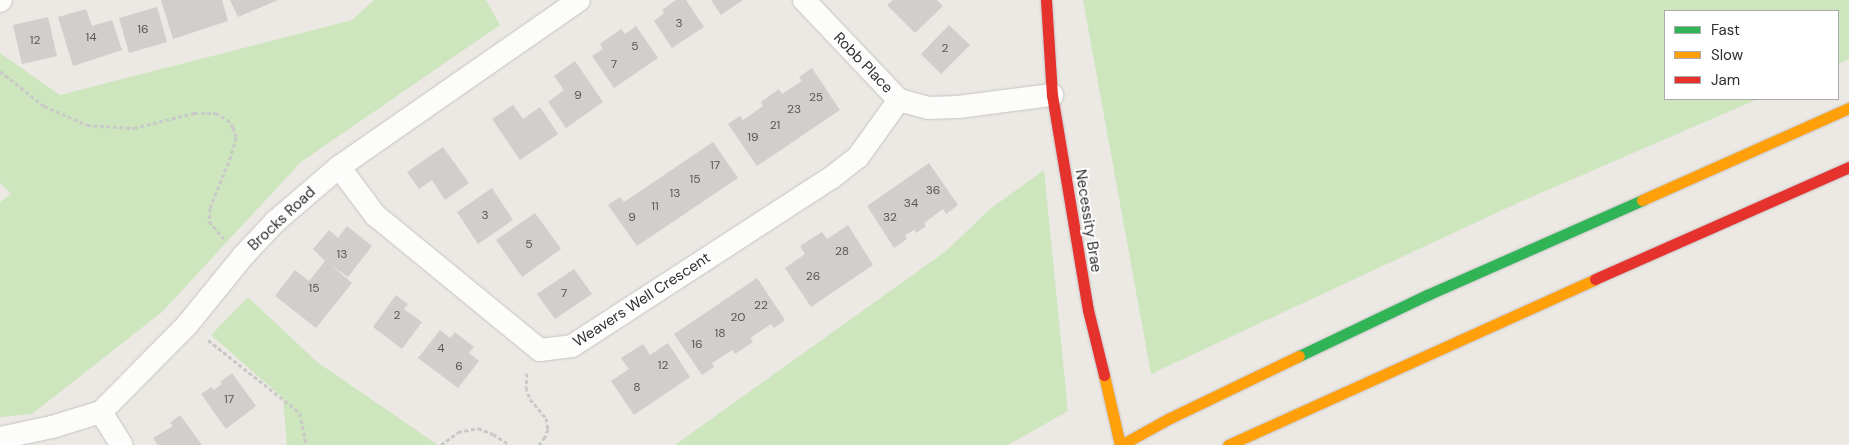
<!DOCTYPE html>
<style>
body{margin:0}
#map{position:relative;width:1849px;height:445px;overflow:hidden;background:#ece8e4;font-family:"DM Sans",sans-serif}
div>[style]{position:absolute}
.green>*{inset:0;background:#cee6be}
.building>*{inset:0;background:#d1cecb}
.path>*{height:3px;margin-top:-1.5px;transform-origin:0;background:repeating-linear-gradient(90deg,#c9c9c8 0 4px,transparent 0 6.5px)}
.roads{filter:drop-shadow(0 0 1px #c5c4c5) drop-shadow(0 0 1px #c5c4c5)}
.street>*{height:22px;margin:-11px;padding:0 11px;transform-origin:11px;border-radius:11px;background:#fcfcfb}
.fast>*{height:11px;margin:-5.5px;padding:0 5.5px;transform-origin:5.5px;border-radius:5.5px;background:#30b455}
.slow>*{height:11px;margin:-5.5px;padding:0 5.5px;transform-origin:5.5px;border-radius:5.5px;background:#ff9f0a}
.jam>*{height:11px;margin:-5.5px;padding:0 5.5px;transform-origin:5.5px;border-radius:5.5px;background:#e5322d}
span{translate:-50% -50%;white-space:nowrap;text-align:center;line-height:1.15;-webkit-text-stroke:4px #fff;paint-order:stroke}
.number-label{font-size:12px;color:#585857}
.number-label span{-webkit-text-stroke-width:0}
.street-label{font-size:15px;color:#2e2e2e}
.legend{position:absolute;left:1664px;top:10px;width:175px;height:90px;box-sizing:border-box;background:#fff;border:1px solid #ababab;margin:0;padding:6px 9px;list-style:none;font-size:15px;color:#2e2e2e}
.legend li{display:flex;align-items:center;gap:10px;height:25px}
.legend b{width:25px;border:1px solid #ababab}
</style>
<div id="map">
<div class="green">
<div style="clip-path:polygon(374px 0,486px 0,500px 25px,301px 162px,162px 312px,32px 414px,0 417px,0 202px,11px 194px,0 183px,0 53px,60px 95px,352px 20px)"></div>
<div style="clip-path:polygon(1083px 0,1849px 0,1849px 59px,1838px 64px,1838px 11px,1665px 11px,1665px 99px,1758px 99px,1522px 201px,1151px 374px)"></div>
<div style="clip-path:polygon(1044px 170px,1068px 411px,1008px 445px,675px 445px,946px 251px,990px 209px)"></div>
<div style="clip-path:polygon(248px 297px,317px 362px,438px 445px,287px 445px,283px 398px,211px 335px)"></div>
</div>
<div class="building">
<div style="clip-path:polygon(161px 0,222px 0,228px 21px,173px 39px)"></div>
<div style="clip-path:polygon(230px 0,278px 0,238px 17px)"></div>
<div style="clip-path:polygon(676px 0,686px 0,704px 27px,672px 48px,654px 21px,664px 13px,662px 10px)"></div>
<div style="clip-path:polygon(711px 0,743px 0,721px 15px)"></div>
<div style="clip-path:polygon(893px 0,937px 0,943px 6px,915px 33px,887px 5px)"></div>
<div style="clip-path:polygon(157px 7px,167px 42px,129px 53px,119px 18px)"></div>
<div style="clip-path:polygon(86px 9px,92px 26px,112px 20px,122px 50px,73px 66px,58px 17px)"></div>
<div style="clip-path:polygon(48px 17px,57px 56px,22px 64px,13px 25px)"></div>
<div style="clip-path:polygon(949px 25px,970px 45px,941px 74px,921px 54px)"></div>
<div style="clip-path:polygon(636px 26px,658px 58px,614px 88px,592px 56px,603px 49px,600px 44px,621px 29px,625px 34px)"></div>
<div style="clip-path:polygon(575px 61px,603px 102px,566px 128px,548px 102px,564px 90px,554px 76px)"></div>
<div style="clip-path:polygon(812px 68px,840px 110px,757px 166px,728px 124px,740px 116px,743px 120px,763px 106px,761px 102px,779px 89px,782px 94px,802px 81px,799px 77px)"></div>
<div style="clip-path:polygon(513px 105px,523px 119px,540px 107px,558px 134px,520px 160px,492px 119px)"></div>
<div style="clip-path:polygon(713px 142px,738px 178px,637px 246px,608px 205px,620px 197px,624px 202px)"></div>
<div style="clip-path:polygon(443px 147px,469px 183px,445px 200px,432px 180px,419px 189px,407px 172px)"></div>
<div style="clip-path:polygon(929px 163px,958px 205px,946px 214px,943px 209px,924px 223px,926px 226px,916px 233px,914px 230px,905px 235px,907px 239px,894px 248px,867px 206px)"></div>
<div style="clip-path:polygon(492px 188px,513px 220px,478px 244px,457px 212px)"></div>
<div style="clip-path:polygon(535px 213px,561px 249px,522px 277px,496px 240px)"></div>
<div style="clip-path:polygon(848px 225px,873px 265px,811px 307px,785px 268px,805px 254px,800px 246px,817px 235px,822px 232px,827px 239px)"></div>
<div style="clip-path:polygon(347px 226px,372px 246px,348px 277px,331px 265px,352px 283px,316px 328px,275px 296px,295px 270px,309px 281px,325px 261px,313px 249px,329px 230px,338px 238px)"></div>
<div style="clip-path:polygon(574px 269px,592px 294px,555px 319px,537px 294px)"></div>
<div style="clip-path:polygon(757px 278px,785px 320px,774px 328px,771px 324px,750px 338px,753px 342px,735px 354px,732px 350px,712px 363px,714px 367px,702px 375px,674px 334px)"></div>
<div style="clip-path:polygon(396px 295px,408px 304px,404px 309px,422px 322px,402px 349px,373px 327px)"></div>
<div style="clip-path:polygon(440px 330px,450px 338px,455px 332px,474px 347px,469px 353px,479px 361px,458px 388px,418px 358px)"></div>
<div style="clip-path:polygon(668px 343px,690px 377px,634px 415px,611px 381px,629px 369px,621px 358px,643px 344px,650px 355px)"></div>
<div style="clip-path:polygon(232px 373px,256px 406px,226px 429px,201px 394px,211px 387px,214px 390px,222px 384px,220px 382px)"></div>
<div style="clip-path:polygon(180px 415px,202px 445px,158px 445px,153px 438px,173px 426px,170px 423px)"></div>
</div>
<div class="path">
<div style="left:0;top:71px;width:56px;rotate:38.5deg"></div>
<div style="left:44px;top:106px;width:47px;rotate:23.8deg"></div>
<div style="left:87px;top:125px;width:47px;rotate:3.7deg"></div>
<div style="left:134px;top:128px;width:62px;rotate:-14deg"></div>
<div style="left:194px;top:113px;width:21px"></div>
<div style="left:215px;top:113px;width:13px;rotate:27deg"></div>
<div style="left:227px;top:119px;width:10px;rotate:53deg"></div>
<div style="left:233px;top:127px;width:10px;rotate:73deg"></div>
<div style="left:236px;top:137px;width:20px;rotate:105deg"></div>
<div style="left:231px;top:156px;width:56px;rotate:112deg"></div>
<div style="left:210px;top:208px;width:13px;rotate:94deg"></div>
<div style="left:209px;top:221px;width:23px;rotate:50deg"></div>
<div style="left:208px;top:340px;width:117px;rotate:38.4deg"></div>
<div style="left:300px;top:413px;width:33px;rotate:79deg"></div>
<div style="left:527px;top:373px;width:14px;rotate:94deg"></div>
<div style="left:526px;top:387px;width:13px;rotate:72deg"></div>
<div style="left:530px;top:399px;width:25px;rotate:50deg"></div>
<div style="left:546px;top:418px;width:11px;rotate:80deg"></div>
<div style="left:548px;top:429px;width:9px;rotate:111deg"></div>
<div style="left:545px;top:437px;width:10px;rotate:127deg"></div>
<div style="left:441px;top:445px;width:21px;rotate:-37deg"></div>
<div style="left:458px;top:432px;width:20px;rotate:-11deg"></div>
<div style="left:478px;top:428px;width:16px;rotate:22deg"></div>
<div style="left:493px;top:434px;width:20px;rotate:33deg"></div>
</div>
<div class="roads">
<div class="street">
<div style="left:804px;top:0;width:138px;rotate:46.5deg"></div>
<div style="left:899px;top:100px;width:30px;rotate:15deg"></div>
<div style="left:928px;top:108px;width:30px;rotate:-2deg"></div>
<div style="left:958px;top:107px;width:95px;rotate:-7.3deg"></div>
<div style="left:0;top:1px;width:1px;rotate:-45deg"></div>
<div style="left:339px;top:167px;width:60px;rotate:53.1deg"></div>
<div style="left:375px;top:215px;width:213px;rotate:39.3deg"></div>
<div style="left:540px;top:350px;width:32px;rotate:-7deg"></div>
<div style="left:572px;top:346px;width:309px;rotate:-33deg"></div>
<div style="left:831px;top:178px;width:34px;rotate:-38deg"></div>
<div style="left:858px;top:157px;width:70px;rotate:-54.3deg"></div>
<div style="left:101px;top:412px;width:39px;rotate:58deg"></div>
<div style="left:0;top:438px;width:53px;rotate:-11.9deg"></div>
<div style="left:52px;top:427px;width:51px;rotate:-17deg"></div>
<div style="left:101px;top:412px;width:122px;rotate:-45.3deg"></div>
<div style="left:187px;top:325px;width:89px;rotate:-50.9deg"></div>
<div style="left:243px;top:256px;width:48px;rotate:-46.7deg"></div>
<div style="left:276px;top:221px;width:83px;rotate:-40.6deg"></div>
<div style="left:339px;top:167px;width:292px;rotate:-34.8deg"></div>
</div>
<div class="fast">
<div style="left:1299px;top:356px;width:142px;rotate:-25.5deg"></div>
<div style="left:1427px;top:295px;width:235px;rotate:-23.8deg"></div>
</div>
<div class="slow">
<div style="left:1642px;top:200px;width:227px;rotate:-24deg"></div>
<div style="left:1104px;top:375px;width:72px;rotate:77.1deg"></div>
<div style="left:1121px;top:445px;width:56px;rotate:-28.9deg"></div>
<div style="left:1170px;top:418px;width:143px;rotate:-25.7deg"></div>
<div style="left:1228px;top:445px;width:403px;rotate:-24.3deg"></div>
</div>
<div class="jam">
<div style="left:1046px;top:0;width:95px;rotate:86.4deg"></div>
<div style="left:1052px;top:95px;width:218px;rotate:80.5deg"></div>
<div style="left:1088px;top:310px;width:67px;rotate:76.2deg"></div>
<div style="left:1595px;top:279px;width:278px;rotate:-23.8deg"></div>
</div>
</div>
<div class="number-label">
<span style="left:679px;top:24px">3</span>
<span style="left:143px;top:30px">16</span>
<span style="left:91px;top:38px">14</span>
<span style="left:35px;top:41px">12</span>
<span style="left:635px;top:47px">5</span>
<span style="left:945px;top:49px">2</span>
<span style="left:614px;top:65px">7</span>
<span style="left:578px;top:96px">9</span>
<span style="left:816px;top:98px">25</span>
<span style="left:794px;top:110px">23</span>
<span style="left:775px;top:126px">21</span>
<span style="left:753px;top:138px">19</span>
<span style="left:715px;top:166px">17</span>
<span style="left:695px;top:180px">15</span>
<span style="left:933px;top:191px">36</span>
<span style="left:675px;top:194px">13</span>
<span style="left:911px;top:204px">34</span>
<span style="left:655px;top:207px">11</span>
<span style="left:485px;top:216px">3</span>
<span style="left:632px;top:218px">9</span>
<span style="left:890px;top:218px">32</span>
<span style="left:529px;top:245px">5</span>
<span style="left:842px;top:252px">28</span>
<span style="left:342px;top:255px">13</span>
<span style="left:813px;top:277px">26</span>
<span style="left:314px;top:289px">15</span>
<span style="left:564px;top:294px">7</span>
<span style="left:761px;top:306px">22</span>
<span style="left:397px;top:316px">2</span>
<span style="left:738px;top:318px">20</span>
<span style="left:720px;top:334px">18</span>
<span style="left:697px;top:345px">16</span>
<span style="left:441px;top:349px">4</span>
<span style="left:663px;top:366px">12</span>
<span style="left:459px;top:367px">6</span>
<span style="left:637px;top:388px">8</span>
<span style="left:229px;top:400px">17</span>
</div>
<div class="street-label">
<span style="left:863px;top:63px;rotate:46deg">Robb Place</span>
<span style="left:282px;top:219px;rotate:-43deg">Brocks Road</span>
<span style="left:1088px;top:221px;rotate:81deg">Necessity Brae</span>
<span style="left:642px;top:300px;rotate:-33deg">Weavers Well Crescent</span>
</div>
<ul class="legend">
<li><b style="height:6px;background:#30b455"></b>Fast</li>
<li><b style="height:6px;background:#ff9f0a"></b>Slow</li>
<li><b style="height:6px;background:#e5322d"></b>Jam</li>
</ul>
</div>
